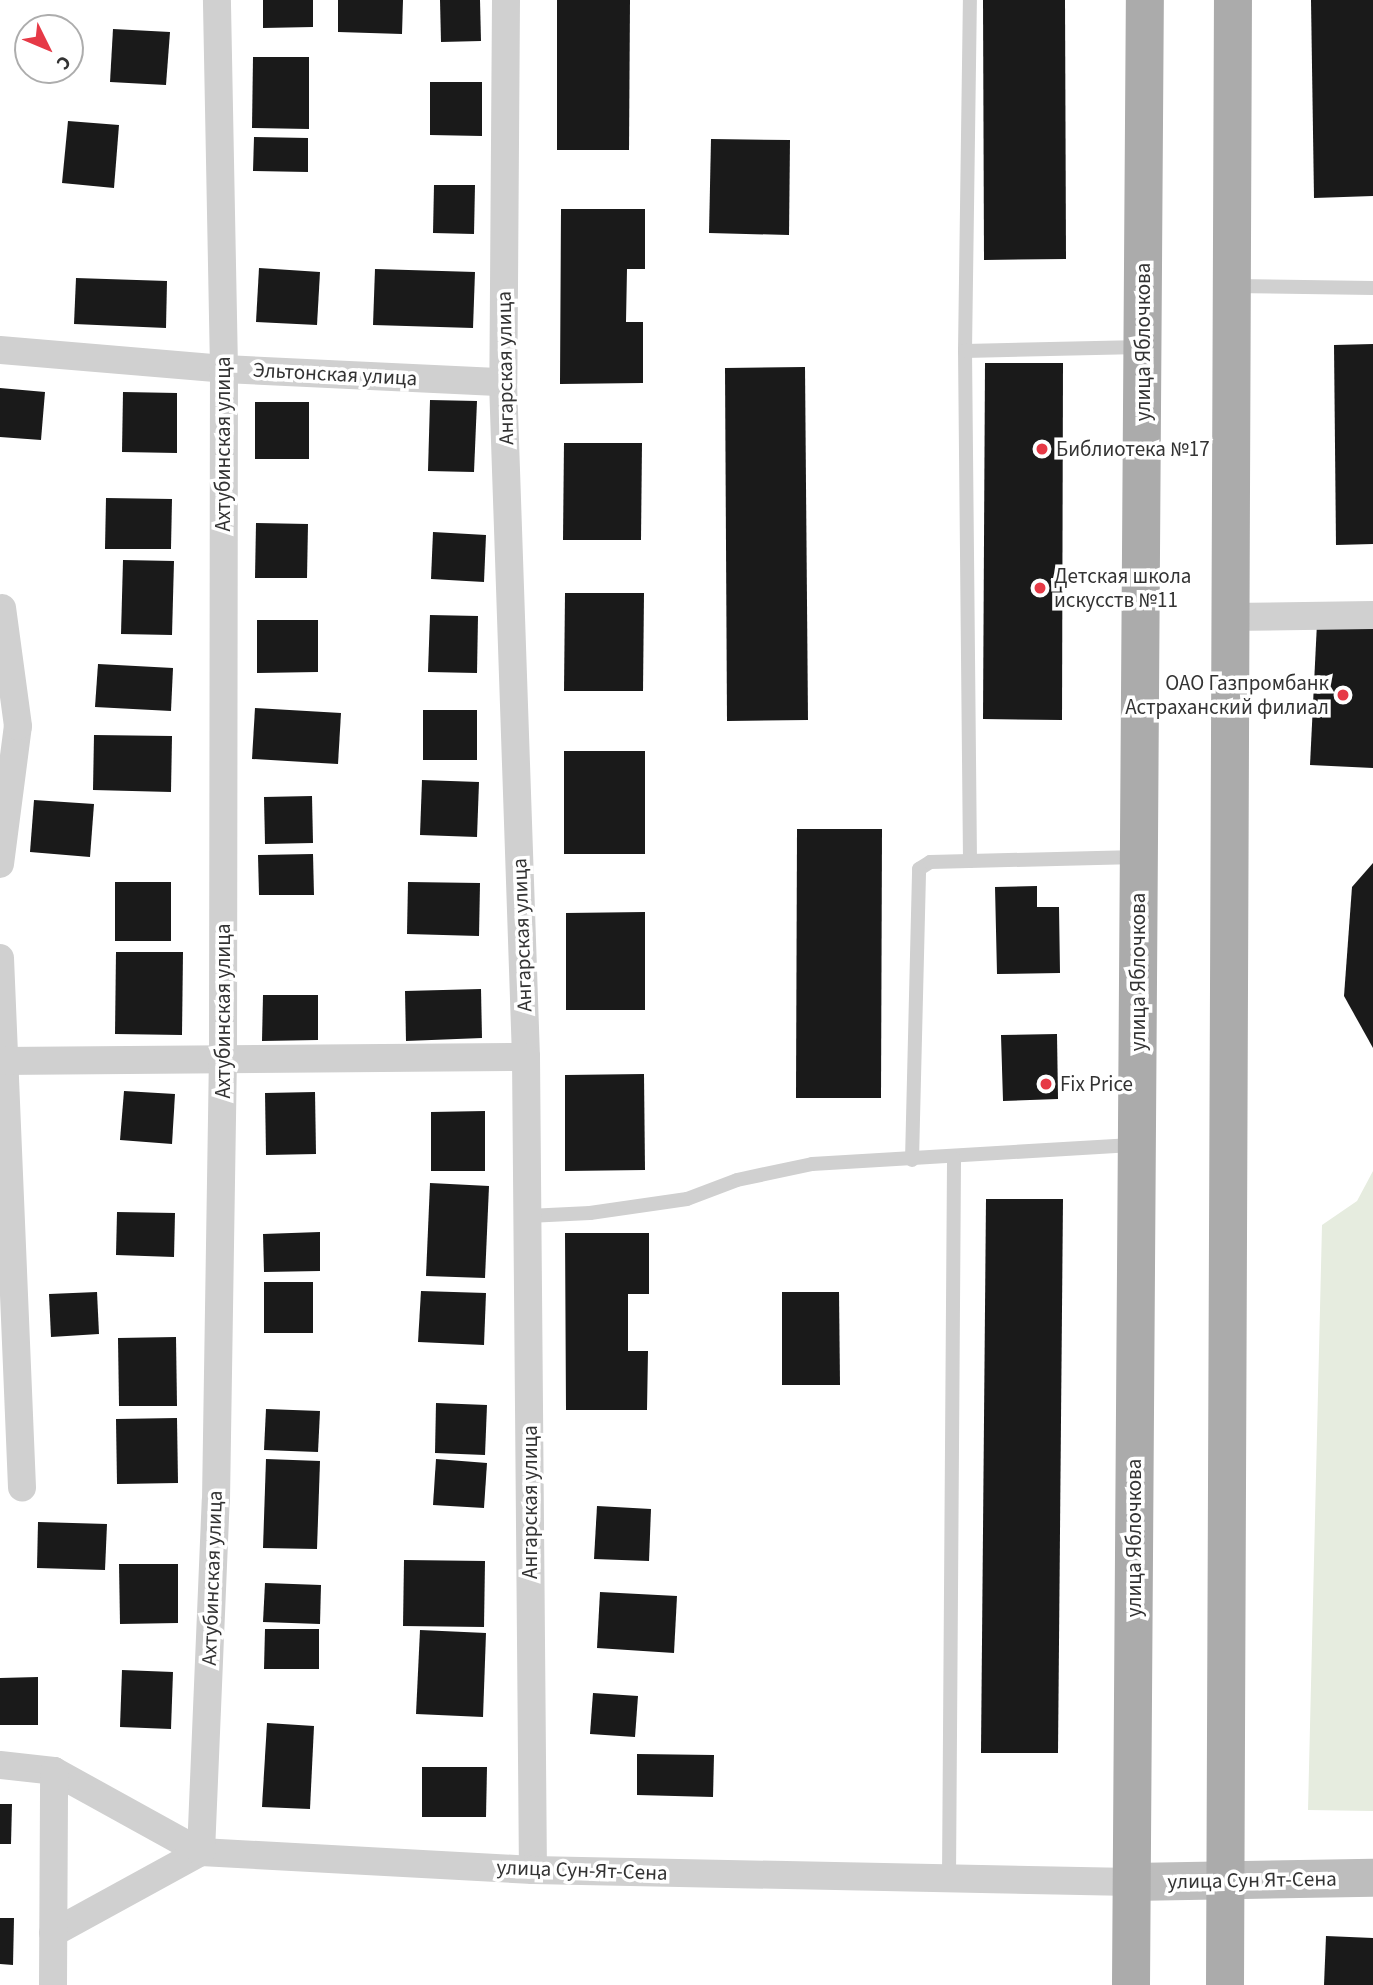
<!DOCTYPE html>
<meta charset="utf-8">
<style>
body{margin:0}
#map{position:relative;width:1373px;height:1985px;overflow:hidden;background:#fff;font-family:"Source Sans 3",sans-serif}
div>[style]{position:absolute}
.green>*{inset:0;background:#e6ecdf}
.building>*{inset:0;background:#1a1a1a}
.lane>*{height:14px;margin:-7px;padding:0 7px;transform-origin:7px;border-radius:7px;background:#d0d0d0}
.street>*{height:28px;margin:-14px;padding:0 14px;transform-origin:14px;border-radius:14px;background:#d0d0d0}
.secondary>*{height:38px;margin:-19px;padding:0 19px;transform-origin:19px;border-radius:19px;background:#bdbdbd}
.primary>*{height:38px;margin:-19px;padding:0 19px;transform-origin:19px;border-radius:19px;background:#ababab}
.dots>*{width:19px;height:19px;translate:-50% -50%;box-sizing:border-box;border:4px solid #fff;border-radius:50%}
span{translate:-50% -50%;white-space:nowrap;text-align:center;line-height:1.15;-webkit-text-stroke:7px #fff;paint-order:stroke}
.street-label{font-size:21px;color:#333}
.poi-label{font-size:21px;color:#333}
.left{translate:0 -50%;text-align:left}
.right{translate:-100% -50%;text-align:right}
.north{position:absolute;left:14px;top:14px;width:70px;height:70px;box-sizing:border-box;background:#fff;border:2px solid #adadad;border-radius:50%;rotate:133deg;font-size:19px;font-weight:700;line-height:28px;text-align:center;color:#333}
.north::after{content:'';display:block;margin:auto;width:24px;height:32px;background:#e63946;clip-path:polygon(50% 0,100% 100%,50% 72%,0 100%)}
</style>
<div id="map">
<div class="green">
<div style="clip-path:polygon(1373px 1171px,1373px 1811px,1308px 1810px,1322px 1225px,1357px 1201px)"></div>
</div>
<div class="building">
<div style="clip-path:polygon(263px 0,313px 0,313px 27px,263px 28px)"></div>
<div style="clip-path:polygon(338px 0,403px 0,402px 34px,338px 32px)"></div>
<div style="clip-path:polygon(440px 0,480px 0,481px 41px,441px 42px)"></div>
<div style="clip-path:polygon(557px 0,630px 0,629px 150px,557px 150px)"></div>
<div style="clip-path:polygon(983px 0,1065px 0,1066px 259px,984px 260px)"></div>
<div style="clip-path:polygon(1311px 0,1373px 0,1373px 196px,1314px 198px)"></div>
<div style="clip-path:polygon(113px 29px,170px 32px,166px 85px,110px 82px)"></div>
<div style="clip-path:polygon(253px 57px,309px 57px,309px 129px,252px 128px)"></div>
<div style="clip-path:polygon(430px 82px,482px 82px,482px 136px,430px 135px)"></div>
<div style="clip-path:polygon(68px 121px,119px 125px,114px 188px,62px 183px)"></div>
<div style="clip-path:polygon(254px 137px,308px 138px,308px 172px,253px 171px)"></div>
<div style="clip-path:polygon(711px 139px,790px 140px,789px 235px,709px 233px)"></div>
<div style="clip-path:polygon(434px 185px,475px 185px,474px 234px,433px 233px)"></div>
<div style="clip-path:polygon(561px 209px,645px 209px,645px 269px,627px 269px,626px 322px,643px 322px,643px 383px,560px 384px)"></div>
<div style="clip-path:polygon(259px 268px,320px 272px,317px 325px,256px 322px)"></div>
<div style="clip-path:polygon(375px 269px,475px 272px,473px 328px,373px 325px)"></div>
<div style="clip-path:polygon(76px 278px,167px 281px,166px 328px,74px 324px)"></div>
<div style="clip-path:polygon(1373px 344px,1373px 544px,1336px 545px,1334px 345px)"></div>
<div style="clip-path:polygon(985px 363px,1063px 363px,1062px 720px,983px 719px)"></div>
<div style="clip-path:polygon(805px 367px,808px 720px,727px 721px,725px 368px)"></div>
<div style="clip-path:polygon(0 388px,45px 392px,41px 440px,0 437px)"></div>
<div style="clip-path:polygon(123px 392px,177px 393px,177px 453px,122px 452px)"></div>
<div style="clip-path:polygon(430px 400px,477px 401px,474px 472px,428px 471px)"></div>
<div style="clip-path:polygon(255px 402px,309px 402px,309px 459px,255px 459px)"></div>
<div style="clip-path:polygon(564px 443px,642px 443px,641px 540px,563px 540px)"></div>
<div style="clip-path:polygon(106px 498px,172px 499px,171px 549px,105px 549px)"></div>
<div style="clip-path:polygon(256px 523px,308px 524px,307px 578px,255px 578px)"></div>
<div style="clip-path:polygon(433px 532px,486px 535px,484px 582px,431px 579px)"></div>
<div style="clip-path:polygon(123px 560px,174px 561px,172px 635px,121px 634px)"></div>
<div style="clip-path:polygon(565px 593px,644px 593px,643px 691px,564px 691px)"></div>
<div style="clip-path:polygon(430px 615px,478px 616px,477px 673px,428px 672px)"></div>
<div style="clip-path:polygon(257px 620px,318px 620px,318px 672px,257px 673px)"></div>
<div style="clip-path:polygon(1317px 623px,1373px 626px,1373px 768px,1310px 765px)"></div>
<div style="clip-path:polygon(98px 664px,173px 668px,171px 711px,95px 707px)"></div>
<div style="clip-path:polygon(255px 708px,341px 713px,338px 764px,252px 759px)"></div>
<div style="clip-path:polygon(423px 710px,477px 710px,477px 760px,423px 760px)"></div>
<div style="clip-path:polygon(94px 735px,172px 736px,171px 792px,93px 790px)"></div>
<div style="clip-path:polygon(564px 751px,645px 751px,645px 854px,564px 854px)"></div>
<div style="clip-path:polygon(422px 780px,479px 782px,477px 837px,420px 835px)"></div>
<div style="clip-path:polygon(312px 796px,313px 843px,265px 844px,264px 797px)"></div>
<div style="clip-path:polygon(34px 800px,94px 804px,90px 857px,30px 852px)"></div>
<div style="clip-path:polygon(797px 829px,882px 829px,881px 1098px,796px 1098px)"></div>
<div style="clip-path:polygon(313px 854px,314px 895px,259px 895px,258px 855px)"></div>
<div style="clip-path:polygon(1373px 863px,1373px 1048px,1344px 996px,1352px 887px)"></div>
<div style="clip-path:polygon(115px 882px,171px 882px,171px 941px,115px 941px)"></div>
<div style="clip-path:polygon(408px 882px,480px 883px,479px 936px,407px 934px)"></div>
<div style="clip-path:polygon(1037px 886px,1037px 907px,1059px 907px,1060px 973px,997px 974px,995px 887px)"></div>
<div style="clip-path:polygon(645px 912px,645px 1010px,566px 1010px,566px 913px)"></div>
<div style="clip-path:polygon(116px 952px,183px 952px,182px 1035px,115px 1034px)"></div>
<div style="clip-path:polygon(481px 989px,482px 1038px,406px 1041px,405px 991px)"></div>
<div style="clip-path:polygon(263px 995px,318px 995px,318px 1040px,262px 1041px)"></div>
<div style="clip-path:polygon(1057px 1034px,1058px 1099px,1003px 1101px,1001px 1035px)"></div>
<div style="clip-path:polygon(644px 1074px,645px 1170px,565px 1171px,565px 1075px)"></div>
<div style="clip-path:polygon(124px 1091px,175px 1094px,172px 1144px,120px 1140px)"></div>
<div style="clip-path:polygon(315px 1092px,316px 1154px,266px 1155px,265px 1093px)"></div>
<div style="clip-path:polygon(485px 1111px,485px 1171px,431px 1171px,431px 1112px)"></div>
<div style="clip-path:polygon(430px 1183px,489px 1186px,485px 1278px,426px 1276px)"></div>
<div style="clip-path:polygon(986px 1199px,1063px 1199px,1058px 1753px,981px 1753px)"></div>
<div style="clip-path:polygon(117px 1212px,175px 1213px,174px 1257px,116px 1255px)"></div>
<div style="clip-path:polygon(320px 1232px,320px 1271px,264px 1272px,263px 1234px)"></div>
<div style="clip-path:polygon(565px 1233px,649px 1233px,649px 1294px,628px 1294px,628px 1351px,648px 1351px,647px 1410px,566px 1410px)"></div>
<div style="clip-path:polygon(264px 1282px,313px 1282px,313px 1333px,264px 1333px)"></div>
<div style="clip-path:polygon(421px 1291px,486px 1293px,484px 1345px,418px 1342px)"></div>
<div style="clip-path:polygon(97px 1292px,99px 1334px,51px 1337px,49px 1294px)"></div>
<div style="clip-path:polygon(782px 1292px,839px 1292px,840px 1385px,782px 1385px)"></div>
<div style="clip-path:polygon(176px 1337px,177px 1406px,119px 1406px,118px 1338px)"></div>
<div style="clip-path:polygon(436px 1403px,487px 1405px,485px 1455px,435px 1453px)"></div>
<div style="clip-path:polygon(266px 1409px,320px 1411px,318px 1452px,264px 1450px)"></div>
<div style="clip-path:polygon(177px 1418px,178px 1483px,117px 1484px,116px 1419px)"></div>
<div style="clip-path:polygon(266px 1459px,320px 1461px,317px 1549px,263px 1548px)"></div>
<div style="clip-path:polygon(436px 1459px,487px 1463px,484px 1508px,433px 1505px)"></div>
<div style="clip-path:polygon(597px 1506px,651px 1509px,649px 1561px,594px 1559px)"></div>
<div style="clip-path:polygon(38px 1522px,107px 1524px,105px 1570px,37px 1568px)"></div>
<div style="clip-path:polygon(404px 1560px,485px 1561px,484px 1627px,403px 1626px)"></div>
<div style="clip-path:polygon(119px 1564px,178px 1564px,178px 1623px,120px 1624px)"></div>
<div style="clip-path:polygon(265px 1583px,321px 1585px,320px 1624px,263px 1622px)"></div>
<div style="clip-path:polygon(600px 1592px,677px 1596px,674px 1653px,597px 1648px)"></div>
<div style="clip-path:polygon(265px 1629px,319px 1629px,319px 1669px,264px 1669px)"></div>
<div style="clip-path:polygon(420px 1630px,486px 1633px,483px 1717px,416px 1714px)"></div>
<div style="clip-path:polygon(122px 1670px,173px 1672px,171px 1729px,120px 1727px)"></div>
<div style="clip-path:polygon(38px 1677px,38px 1725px,0 1725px,0 1678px)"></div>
<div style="clip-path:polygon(593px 1693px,638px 1696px,635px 1737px,590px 1734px)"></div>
<div style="clip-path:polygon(267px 1723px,314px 1726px,310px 1809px,262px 1807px)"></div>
<div style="clip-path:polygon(637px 1754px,714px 1755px,713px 1797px,637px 1795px)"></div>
<div style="clip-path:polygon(422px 1767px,487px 1767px,486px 1817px,422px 1817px)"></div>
<div style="clip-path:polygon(0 1804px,12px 1804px,11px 1844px,0 1844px)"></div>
<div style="clip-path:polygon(0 1918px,14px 1918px,13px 1965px,0 1964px)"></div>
<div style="clip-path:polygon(1326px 1936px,1373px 1938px,1373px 1985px,1324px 1985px)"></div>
</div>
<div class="lane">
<div style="left:1232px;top:286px;width:141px;rotate:0.8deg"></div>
<div style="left:965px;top:351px;width:351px;rotate:-89.2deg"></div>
<div style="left:970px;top:861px;width:510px;rotate:-90.56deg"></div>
<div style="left:965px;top:351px;width:176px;rotate:-1.3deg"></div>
<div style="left:912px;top:1160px;width:291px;rotate:-88.6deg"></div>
<div style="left:919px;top:869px;width:13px;rotate:-32deg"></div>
<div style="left:930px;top:862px;width:208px;rotate:-1.4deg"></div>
<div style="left:528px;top:1216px;width:62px;rotate:-2.8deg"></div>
<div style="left:590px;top:1213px;width:98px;rotate:-8.2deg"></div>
<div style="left:687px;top:1199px;width:53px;rotate:-20.8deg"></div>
<div style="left:737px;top:1180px;width:77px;rotate:-12deg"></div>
<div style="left:812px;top:1164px;width:325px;rotate:-3.4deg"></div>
<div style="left:949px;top:1878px;width:719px;rotate:-89.6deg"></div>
</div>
<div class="street">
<div style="left:506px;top:0;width:382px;rotate:90.4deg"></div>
<div style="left:503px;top:382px;width:675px;rotate:88.05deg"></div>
<div style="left:526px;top:1057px;width:813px;rotate:89.51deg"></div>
<div style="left:0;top:350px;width:225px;rotate:4.8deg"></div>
<div style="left:224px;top:369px;width:279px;rotate:2.7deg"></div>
<div style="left:1228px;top:617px;width:145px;rotate:-0.8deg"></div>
<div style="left:0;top:864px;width:139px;rotate:-82.6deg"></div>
<div style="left:18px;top:726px;width:119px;rotate:-97.7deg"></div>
<div style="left:0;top:958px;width:530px;rotate:87.62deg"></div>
<div style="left:0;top:1061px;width:526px;rotate:-0.44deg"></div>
<div style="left:0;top:1765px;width:54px;rotate:6.3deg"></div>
<div style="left:54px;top:1771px;width:168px;rotate:28.9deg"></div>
<div style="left:201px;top:1852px;width:332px;rotate:3.1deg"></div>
<div style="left:533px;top:1870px;width:599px;rotate:1.15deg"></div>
<div style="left:53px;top:1933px;width:169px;rotate:-28.7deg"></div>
<div style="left:201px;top:1852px;width:352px;rotate:-87.6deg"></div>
<div style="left:216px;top:1500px;width:437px;rotate:-89.1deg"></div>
<div style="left:223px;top:1063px;width:694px;rotate:-89.92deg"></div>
<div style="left:224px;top:369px;width:369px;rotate:-91.1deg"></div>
<div style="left:53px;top:1985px;width:214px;rotate:-89.7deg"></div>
</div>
<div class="secondary">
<div style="left:1132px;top:1882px;width:241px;rotate:-1deg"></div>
</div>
<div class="primary">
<div style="left:1131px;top:1985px;width:1985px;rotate:-89.6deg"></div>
<div style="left:1225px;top:1985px;width:1985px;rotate:-89.77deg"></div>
</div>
<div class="dots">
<div style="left:1042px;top:449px;background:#e63946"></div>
<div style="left:1040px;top:588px;background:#e63946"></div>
<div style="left:1343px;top:695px;background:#e63946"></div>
<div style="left:1046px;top:1084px;background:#e63946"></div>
</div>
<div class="street-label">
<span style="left:1143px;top:342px;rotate:-90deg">улица Яблочкова</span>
<span style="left:505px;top:368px;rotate:-91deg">Ангарская улица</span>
<span style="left:335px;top:374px;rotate:3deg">Эльтонская улица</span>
<span style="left:223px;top:444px;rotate:-90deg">Ахтубинская улица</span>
<span style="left:522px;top:935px;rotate:-92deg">Ангарская улица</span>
<span style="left:1138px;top:972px;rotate:-90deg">улица Яблочкова</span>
<span style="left:223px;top:1011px;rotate:-90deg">Ахтубинская улица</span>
<span style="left:530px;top:1502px;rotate:-90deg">Ангарская улица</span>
<span style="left:1134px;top:1538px;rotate:-90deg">улица Яблочкова</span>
<span style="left:212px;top:1578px;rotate:-88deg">Ахтубинская улица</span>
<span style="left:582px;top:1870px;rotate:2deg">улица Сун-Ят-Сена</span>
<span style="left:1252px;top:1880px;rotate:-1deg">улица Сун Ят-Сена</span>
</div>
<div class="poi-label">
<span class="left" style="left:1056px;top:449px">Библиотека №17</span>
<span class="left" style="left:1054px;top:588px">Детская школа<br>искусств №11</span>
<span class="right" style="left:1329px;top:695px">ОАО Газпромбанк<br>Астраханский филиал</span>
<span class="left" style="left:1060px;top:1084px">Fix Price</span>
</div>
<div class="north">С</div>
</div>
